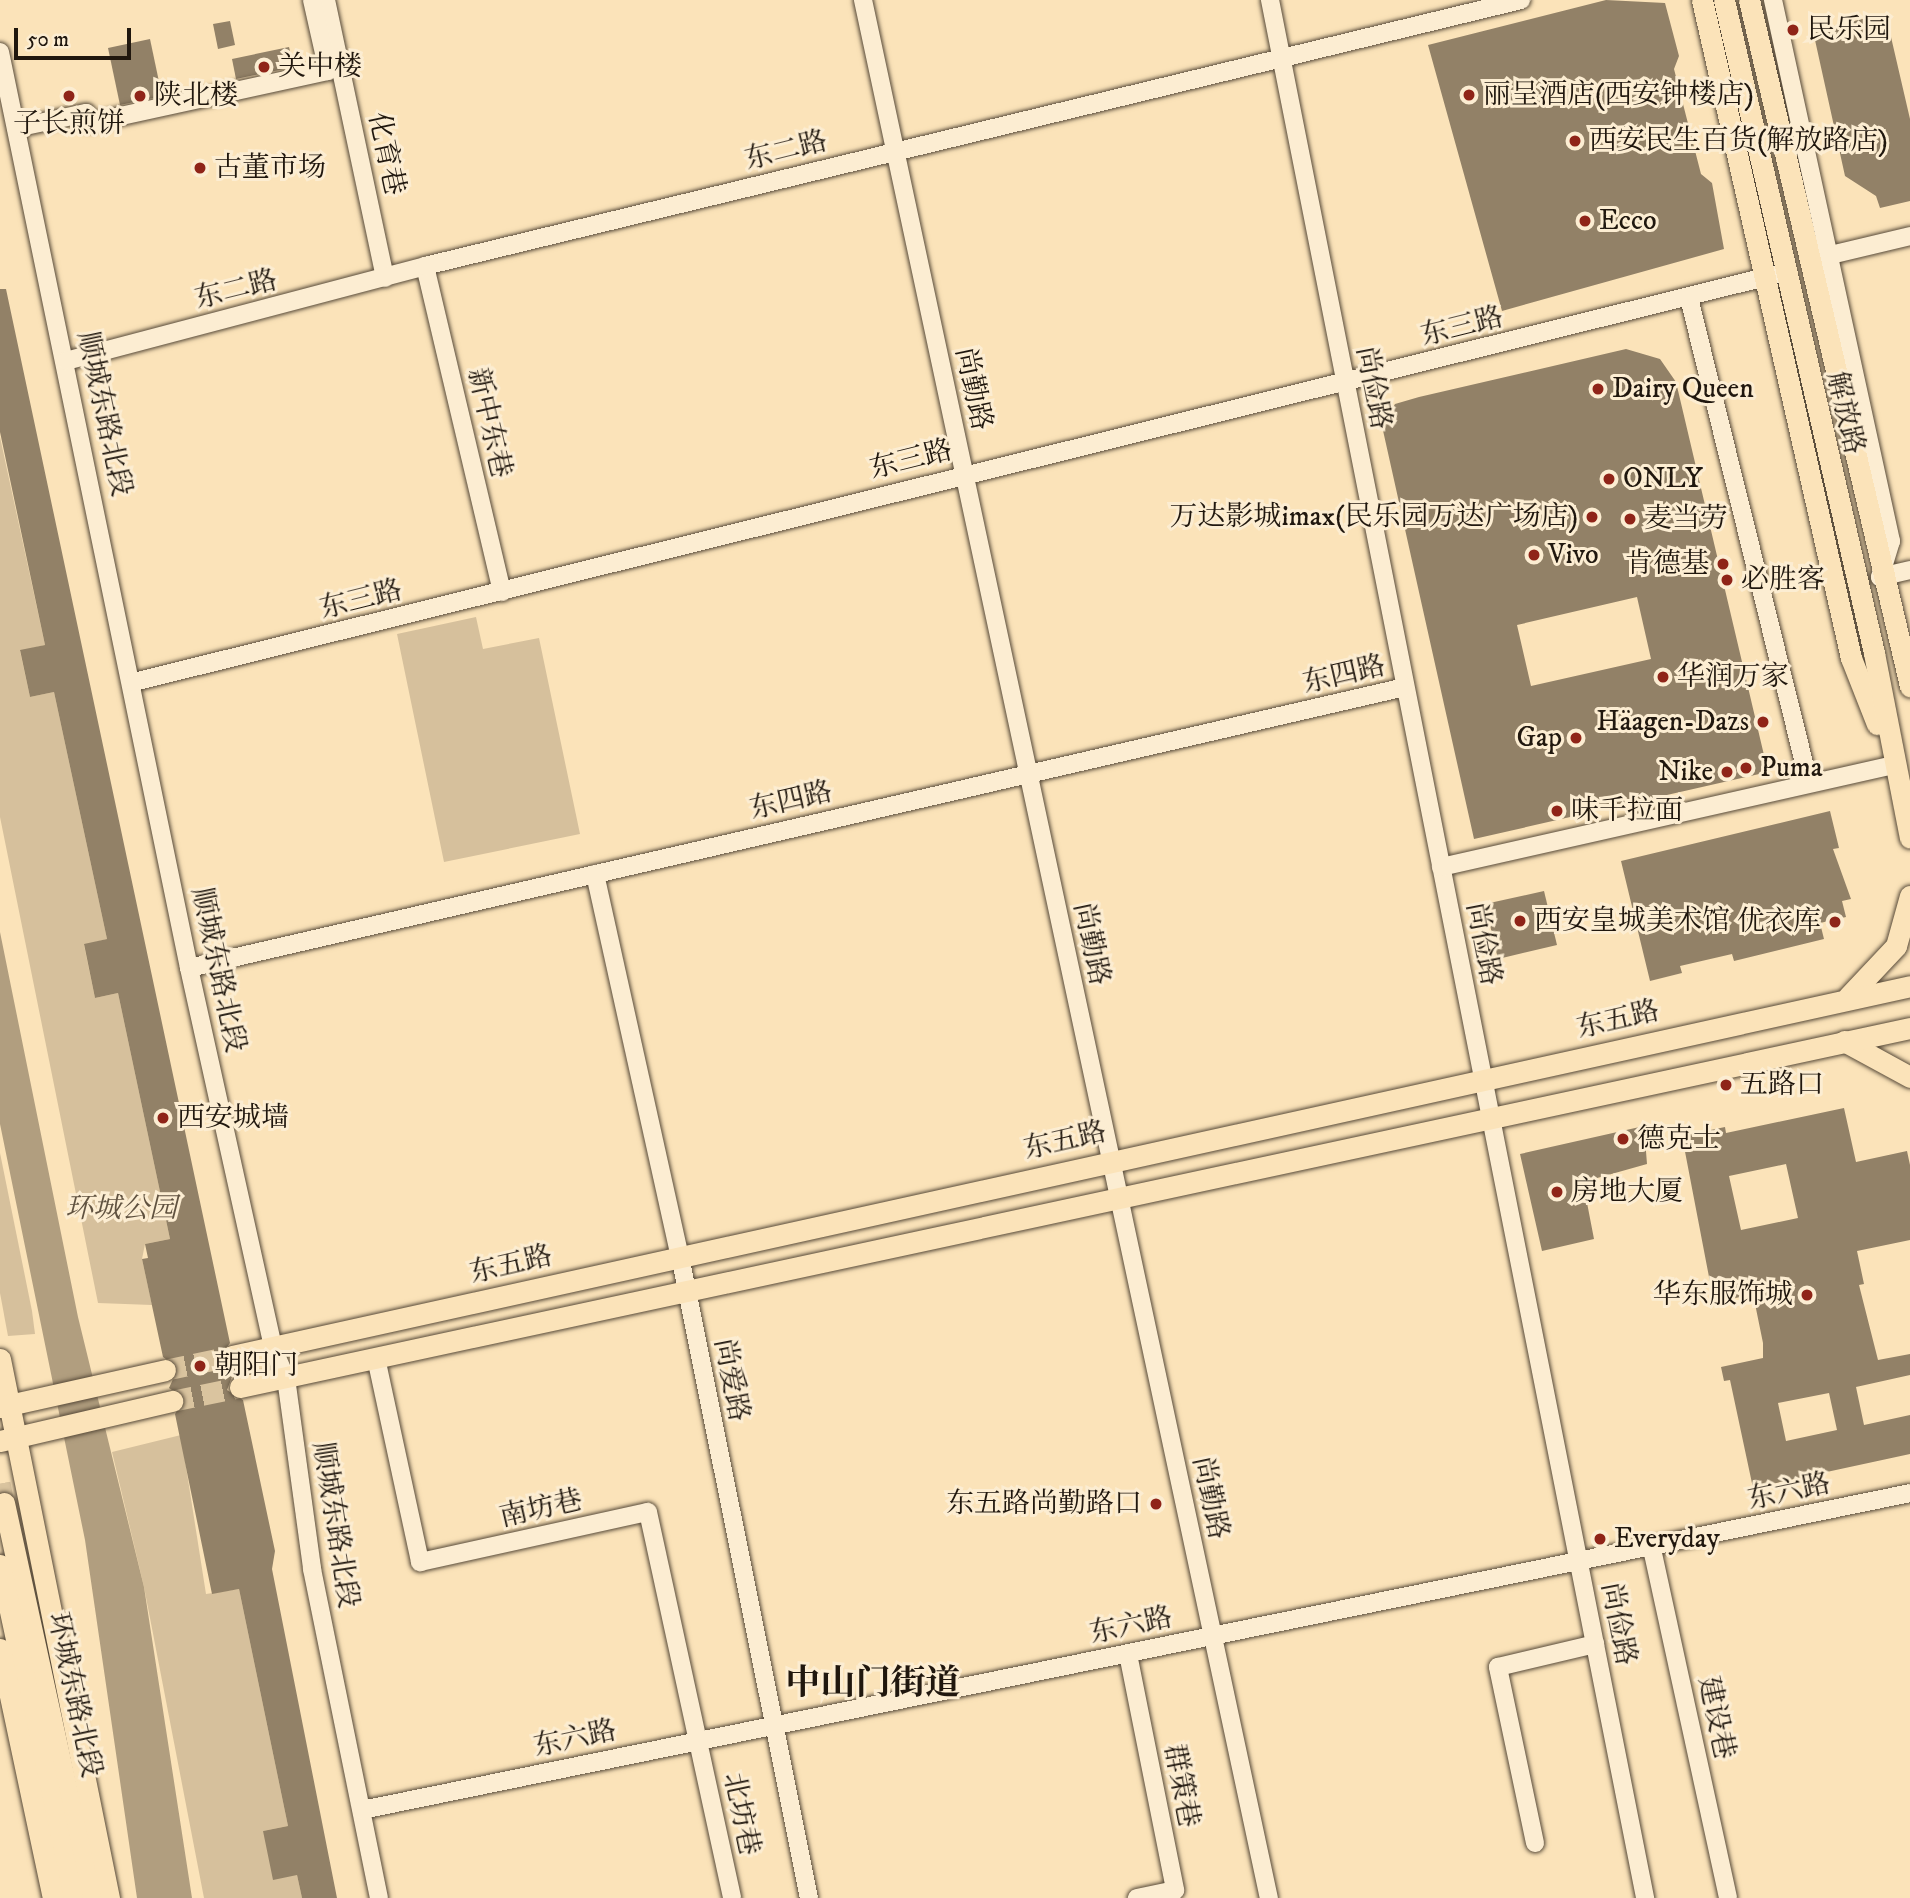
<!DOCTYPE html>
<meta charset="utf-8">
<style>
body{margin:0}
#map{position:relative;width:1910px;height:1898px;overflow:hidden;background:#fbe3b9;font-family:"IM FELL DW Pica","Noto Serif SC",serif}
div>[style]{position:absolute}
.green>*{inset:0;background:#d6c09c}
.water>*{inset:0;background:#b19e7f}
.building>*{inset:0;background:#928167}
.major-tunnel>*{height:21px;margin-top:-10.5px;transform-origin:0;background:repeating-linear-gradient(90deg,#dac49f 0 21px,transparent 0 31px)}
.roads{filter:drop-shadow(0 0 2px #574a39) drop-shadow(0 0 2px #574a39)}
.minor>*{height:18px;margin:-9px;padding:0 9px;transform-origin:9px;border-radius:9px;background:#fcedd2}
.major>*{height:21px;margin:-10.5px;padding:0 10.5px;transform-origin:10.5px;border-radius:10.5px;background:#fbe3b9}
.dots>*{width:19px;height:19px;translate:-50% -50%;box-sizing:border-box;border:4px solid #fcedd2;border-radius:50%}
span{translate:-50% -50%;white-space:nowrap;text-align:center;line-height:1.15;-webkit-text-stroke:6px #fcedd2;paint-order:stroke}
.poi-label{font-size:28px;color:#20170e}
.left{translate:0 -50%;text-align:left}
.right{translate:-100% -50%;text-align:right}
.street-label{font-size:28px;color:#20170e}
.park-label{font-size:28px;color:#605240;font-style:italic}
.district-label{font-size:35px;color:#20170e;font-weight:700}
.scale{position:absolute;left:14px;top:28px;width:117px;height:32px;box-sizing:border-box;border:4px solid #20170e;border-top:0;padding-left:9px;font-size:21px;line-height:24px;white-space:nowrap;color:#20170e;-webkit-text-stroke:5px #fcedd2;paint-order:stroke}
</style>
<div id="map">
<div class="green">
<div style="clip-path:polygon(0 437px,45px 645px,20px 651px,30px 697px,54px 692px,107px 939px,84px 945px,95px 998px,118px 993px,170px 1239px,145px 1244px,142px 1259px,152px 1305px,98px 1303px,0 817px)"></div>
<div style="clip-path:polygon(476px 617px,483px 649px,539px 638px,580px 834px,444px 862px,397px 634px)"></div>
<div style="clip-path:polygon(0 1153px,32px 1311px,35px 1334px,8px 1336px,0 1293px)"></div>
<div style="clip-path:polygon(181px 1435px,206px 1594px,239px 1589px,288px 1826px,263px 1831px,297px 1875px,302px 1898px,204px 1898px,144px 1587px,112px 1452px)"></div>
</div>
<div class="water">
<div style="clip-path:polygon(0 932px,78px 1317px,144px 1587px,192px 1898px,137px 1898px,85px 1540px,0 1124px)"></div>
</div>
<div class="building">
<div style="clip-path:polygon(1606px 0,1665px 3px,1679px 56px,1674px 69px,1701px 174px,1712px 183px,1724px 249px,1502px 311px,1428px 45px)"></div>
<div style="clip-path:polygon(1879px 15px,1884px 38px,1891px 37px,1910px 119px,1910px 201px,1880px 208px,1876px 196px,1845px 176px,1813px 31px)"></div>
<div style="clip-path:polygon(230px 21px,235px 45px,218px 49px,213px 24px)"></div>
<div style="clip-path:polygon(150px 39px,162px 96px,120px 105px,108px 48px)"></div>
<div style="clip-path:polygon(289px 47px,294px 67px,236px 79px,232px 59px)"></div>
<div style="clip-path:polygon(0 289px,6px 289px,230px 1343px,219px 1358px,235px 1369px,227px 1390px,243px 1400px,275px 1551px,272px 1569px,337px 1898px,302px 1898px,297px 1875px,273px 1880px,263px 1831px,288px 1826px,239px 1589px,212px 1594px,175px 1414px,185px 1399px,169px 1388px,178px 1368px,163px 1357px,142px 1259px,148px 1258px,145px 1244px,170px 1239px,118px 993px,95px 998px,84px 944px,107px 939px,54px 692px,30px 697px,20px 650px,45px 645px,0 432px)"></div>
<div style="clip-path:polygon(evenodd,1626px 349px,1660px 359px,1676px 382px,1768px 772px,1474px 839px,1382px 426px,1395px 404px,1419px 397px,1626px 349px,1637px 597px,1651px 659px,1531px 686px,1517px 625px,1637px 597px)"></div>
<div style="clip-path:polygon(1830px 811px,1839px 848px,1833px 849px,1851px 899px,1842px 901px,1846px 917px,1820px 923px,1824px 939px,1734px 961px,1732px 954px,1680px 966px,1682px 973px,1650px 981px,1621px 861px)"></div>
<div style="clip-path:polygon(1544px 891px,1557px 945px,1498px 959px,1485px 904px)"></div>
<div style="clip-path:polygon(evenodd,1844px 1108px,1856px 1162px,1907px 1151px,1910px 1165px,1910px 1240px,1857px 1251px,1864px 1284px,1859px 1285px,1878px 1360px,1910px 1354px,1910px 1375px,1856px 1387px,1864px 1425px,1910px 1415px,1910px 1454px,1753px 1488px,1730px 1380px,1724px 1381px,1721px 1367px,1763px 1358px,1763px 1343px,1753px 1294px,1714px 1303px,1682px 1136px,1725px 1127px,1726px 1133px,1844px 1108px,1786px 1164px,1798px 1218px,1741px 1230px,1729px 1176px,1786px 1164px,1844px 1108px,1829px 1393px,1837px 1430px,1786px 1441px,1778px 1403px,1829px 1393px)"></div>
<div style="clip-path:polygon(1644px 1126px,1647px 1164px,1583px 1182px,1594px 1239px,1542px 1251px,1520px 1154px)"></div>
</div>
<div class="major-tunnel">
<div style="left:165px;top:1370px;width:68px;rotate:-11.8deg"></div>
<div style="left:172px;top:1401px;width:69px;rotate:-11.6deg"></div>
<div style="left:0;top:1483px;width:20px;rotate:79deg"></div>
</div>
<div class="roads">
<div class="minor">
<div style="left:326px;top:0;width:284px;rotate:78deg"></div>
<div style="left:863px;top:0;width:1941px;rotate:77.93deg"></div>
<div style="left:1270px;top:0;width:1935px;rotate:78.82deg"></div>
<div style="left:1773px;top:0;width:554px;rotate:77.7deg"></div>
<div style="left:1891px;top:541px;width:38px;rotate:107deg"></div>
<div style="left:1880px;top:577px;width:31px;rotate:-13deg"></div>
<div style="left:0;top:52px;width:935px;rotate:78.34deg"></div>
<div style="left:189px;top:968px;width:389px;rotate:77.5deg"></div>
<div style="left:273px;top:1348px;width:33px;rotate:67deg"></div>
<div style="left:286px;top:1378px;width:193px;rotate:82.2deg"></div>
<div style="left:312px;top:1569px;width:336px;rotate:78.5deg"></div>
<div style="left:16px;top:128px;width:72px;rotate:-12.1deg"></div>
<div style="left:86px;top:113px;width:10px;rotate:73deg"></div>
<div style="left:89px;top:123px;width:245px;rotate:-12.3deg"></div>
<div style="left:328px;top:71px;width:73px;rotate:-102.7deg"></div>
<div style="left:1818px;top:258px;width:95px;rotate:-13.4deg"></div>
<div style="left:425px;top:266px;width:335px;rotate:76.7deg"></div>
<div style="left:1689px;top:298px;width:499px;rotate:76.1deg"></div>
<div style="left:66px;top:361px;width:371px;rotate:-14.8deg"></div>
<div style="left:425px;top:266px;width:1128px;rotate:-13.64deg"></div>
<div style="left:134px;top:682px;width:1694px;rotate:-13.94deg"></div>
<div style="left:1441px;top:867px;width:463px;rotate:-12.7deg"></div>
<div style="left:595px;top:874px;width:391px;rotate:77.5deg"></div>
<div style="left:680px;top:1256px;width:655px;rotate:78.64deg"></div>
<div style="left:189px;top:968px;width:1248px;rotate:-13.01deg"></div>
<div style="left:376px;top:1358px;width:209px;rotate:77.8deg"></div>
<div style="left:420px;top:1562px;width:233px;rotate:-12.4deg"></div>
<div style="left:648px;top:1512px;width:395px;rotate:77.7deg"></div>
<div style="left:1652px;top:1549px;width:357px;rotate:77.7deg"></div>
<div style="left:1128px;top:1654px;width:241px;rotate:78.7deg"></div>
<div style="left:1175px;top:1890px;width:39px;rotate:168deg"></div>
<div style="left:362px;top:1810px;width:1580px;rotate:-11.57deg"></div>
<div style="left:1535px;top:1843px;width:180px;rotate:-101.9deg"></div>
<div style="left:1498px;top:1667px;width:100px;rotate:-13.3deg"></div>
</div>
<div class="major">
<div style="left:1702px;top:0;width:675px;rotate:77.24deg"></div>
<div style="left:1851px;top:658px;width:71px;rotate:68.5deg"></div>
<div style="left:1724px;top:0;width:670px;rotate:77.06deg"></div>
<div style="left:1874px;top:653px;width:188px;rotate:79deg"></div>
<div style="left:1749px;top:0;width:705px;rotate:76.79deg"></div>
<div style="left:1848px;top:997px;width:70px;rotate:-46.7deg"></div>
<div style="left:1896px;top:946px;width:52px;rotate:-74.4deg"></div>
<div style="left:1844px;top:1041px;width:75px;rotate:28.6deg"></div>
<div style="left:232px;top:1356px;width:1718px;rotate:-12.43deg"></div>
<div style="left:0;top:1359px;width:550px;rotate:78.57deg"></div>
<div style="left:240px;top:1387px;width:1708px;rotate:-12.13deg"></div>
<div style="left:0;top:1407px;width:169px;rotate:-12.6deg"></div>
<div style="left:0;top:1441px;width:177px;rotate:-13.1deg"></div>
<div style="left:4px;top:1503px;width:404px;rotate:77.7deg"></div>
<div style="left:0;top:1565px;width:341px;rotate:77.8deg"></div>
<div style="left:0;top:1649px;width:255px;rotate:78deg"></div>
</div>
</div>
<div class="dots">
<div style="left:1793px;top:30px;background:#8f2418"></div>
<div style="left:264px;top:67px;background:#8f2418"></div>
<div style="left:1469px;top:95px;background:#8f2418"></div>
<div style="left:69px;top:96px;background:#8f2418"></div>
<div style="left:140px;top:96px;background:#8f2418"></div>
<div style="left:1575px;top:141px;background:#8f2418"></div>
<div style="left:200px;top:168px;background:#8f2418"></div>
<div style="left:1585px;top:221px;background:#8f2418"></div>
<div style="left:1598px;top:389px;background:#8f2418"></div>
<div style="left:1609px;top:479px;background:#8f2418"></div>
<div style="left:1592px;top:517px;background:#8f2418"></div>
<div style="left:1630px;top:519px;background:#8f2418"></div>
<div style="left:1534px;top:555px;background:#8f2418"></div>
<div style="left:1723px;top:564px;background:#8f2418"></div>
<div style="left:1727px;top:580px;background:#8f2418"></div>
<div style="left:1663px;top:677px;background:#8f2418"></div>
<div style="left:1763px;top:722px;background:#8f2418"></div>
<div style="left:1576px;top:738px;background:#8f2418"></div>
<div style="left:1746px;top:768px;background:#8f2418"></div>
<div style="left:1727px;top:772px;background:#8f2418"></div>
<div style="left:1557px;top:811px;background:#8f2418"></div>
<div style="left:1520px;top:921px;background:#8f2418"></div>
<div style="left:1835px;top:922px;background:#8f2418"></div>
<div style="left:1726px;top:1085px;background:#8f2418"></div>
<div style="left:163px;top:1118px;background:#8f2418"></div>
<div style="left:1623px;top:1139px;background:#8f2418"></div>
<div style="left:1557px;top:1192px;background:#8f2418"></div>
<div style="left:1807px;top:1295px;background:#8f2418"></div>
<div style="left:200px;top:1366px;background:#8f2418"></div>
<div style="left:1156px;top:1504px;background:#8f2418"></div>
<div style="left:1600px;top:1539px;background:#8f2418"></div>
</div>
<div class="poi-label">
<span class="left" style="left:1807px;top:30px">民乐园</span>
<span class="left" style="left:278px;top:67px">关中楼</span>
<span class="left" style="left:1483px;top:95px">丽呈酒店(西安钟楼店)</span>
<span class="left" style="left:154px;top:96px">陕北楼</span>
<span style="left:69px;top:124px">子长煎饼</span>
<span class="left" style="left:1589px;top:141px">西安民生百货(解放路店)</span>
<span class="left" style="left:214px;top:168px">古董市场</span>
<span class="left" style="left:1599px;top:221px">Ecco</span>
<span class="left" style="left:1612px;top:389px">Dairy Queen</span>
<span class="left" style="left:1623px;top:479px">ONLY</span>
<span class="right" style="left:1578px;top:517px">万达影城imax(民乐园万达广场店)</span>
<span class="left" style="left:1644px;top:519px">麦当劳</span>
<span class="left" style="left:1548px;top:555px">Vivo</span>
<span class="right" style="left:1709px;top:564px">肯德基</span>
<span class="left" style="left:1741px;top:580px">必胜客</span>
<span class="left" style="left:1677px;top:677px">华润万家</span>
<span class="right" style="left:1749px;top:722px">Häagen-Dazs</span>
<span class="right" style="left:1562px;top:738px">Gap</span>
<span class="left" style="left:1760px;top:768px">Puma</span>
<span class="right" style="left:1713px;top:772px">Nike</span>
<span class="left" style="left:1571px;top:811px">味千拉面</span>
<span class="left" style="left:1534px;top:921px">西安皇城美术馆</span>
<span class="right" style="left:1821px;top:922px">优衣库</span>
<span class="left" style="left:1740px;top:1085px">五路口</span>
<span class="left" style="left:177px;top:1118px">西安城墙</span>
<span class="left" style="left:1637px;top:1139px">德克士</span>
<span class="left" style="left:1571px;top:1192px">房地大厦</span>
<span class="right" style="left:1793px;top:1295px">华东服饰城</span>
<span class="left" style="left:214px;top:1366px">朝阳门</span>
<span class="right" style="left:1142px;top:1504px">东五路尚勤路口</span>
<span class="left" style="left:1614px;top:1539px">Everyday</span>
</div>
<div class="street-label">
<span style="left:786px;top:151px;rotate:-14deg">东二路</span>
<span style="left:386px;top:154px;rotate:78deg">化育巷</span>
<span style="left:236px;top:290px;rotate:-14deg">东二路</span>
<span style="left:1462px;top:327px;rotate:-14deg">东三路</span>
<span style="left:1373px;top:388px;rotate:79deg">尚俭路</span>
<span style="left:973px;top:389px;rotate:78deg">尚勤路</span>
<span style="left:1845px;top:413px;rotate:77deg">解放路</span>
<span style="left:104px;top:414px;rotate:78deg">顺城东路北段</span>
<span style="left:489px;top:423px;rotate:77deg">新中东巷</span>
<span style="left:911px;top:460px;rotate:-14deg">东三路</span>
<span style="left:361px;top:600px;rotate:-14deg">东三路</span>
<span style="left:1344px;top:675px;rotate:-13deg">东四路</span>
<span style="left:791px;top:801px;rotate:-13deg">东四路</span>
<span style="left:1091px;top:944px;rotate:78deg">尚勤路</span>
<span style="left:1483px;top:944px;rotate:79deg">尚俭路</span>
<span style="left:218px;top:970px;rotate:78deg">顺城东路北段</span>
<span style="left:1618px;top:1020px;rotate:-13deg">东五路</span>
<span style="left:1065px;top:1141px;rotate:-13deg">东五路</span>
<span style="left:511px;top:1265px;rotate:-13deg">东五路</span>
<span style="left:731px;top:1380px;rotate:79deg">尚爱路</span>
<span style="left:1789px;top:1492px;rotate:-12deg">东六路</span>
<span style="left:1210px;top:1498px;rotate:78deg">尚勤路</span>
<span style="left:541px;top:1509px;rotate:-13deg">南坊巷</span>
<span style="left:335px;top:1525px;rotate:81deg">顺城东路北段</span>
<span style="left:1618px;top:1624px;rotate:79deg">尚俭路</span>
<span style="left:1131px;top:1626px;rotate:-12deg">东六路</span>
<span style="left:74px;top:1695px;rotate:78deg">环城东路北段</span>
<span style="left:1716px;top:1718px;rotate:78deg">建设巷</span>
<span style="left:575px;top:1739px;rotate:-12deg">东六路</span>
<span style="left:1181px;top:1786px;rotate:79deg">群策巷</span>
<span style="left:741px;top:1814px;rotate:78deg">北坊巷</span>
</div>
<div class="park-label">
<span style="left:121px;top:1209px">环城公园</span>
</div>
<div class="district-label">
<span style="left:873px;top:1684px">中山门街道</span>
</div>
<div class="scale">50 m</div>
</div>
